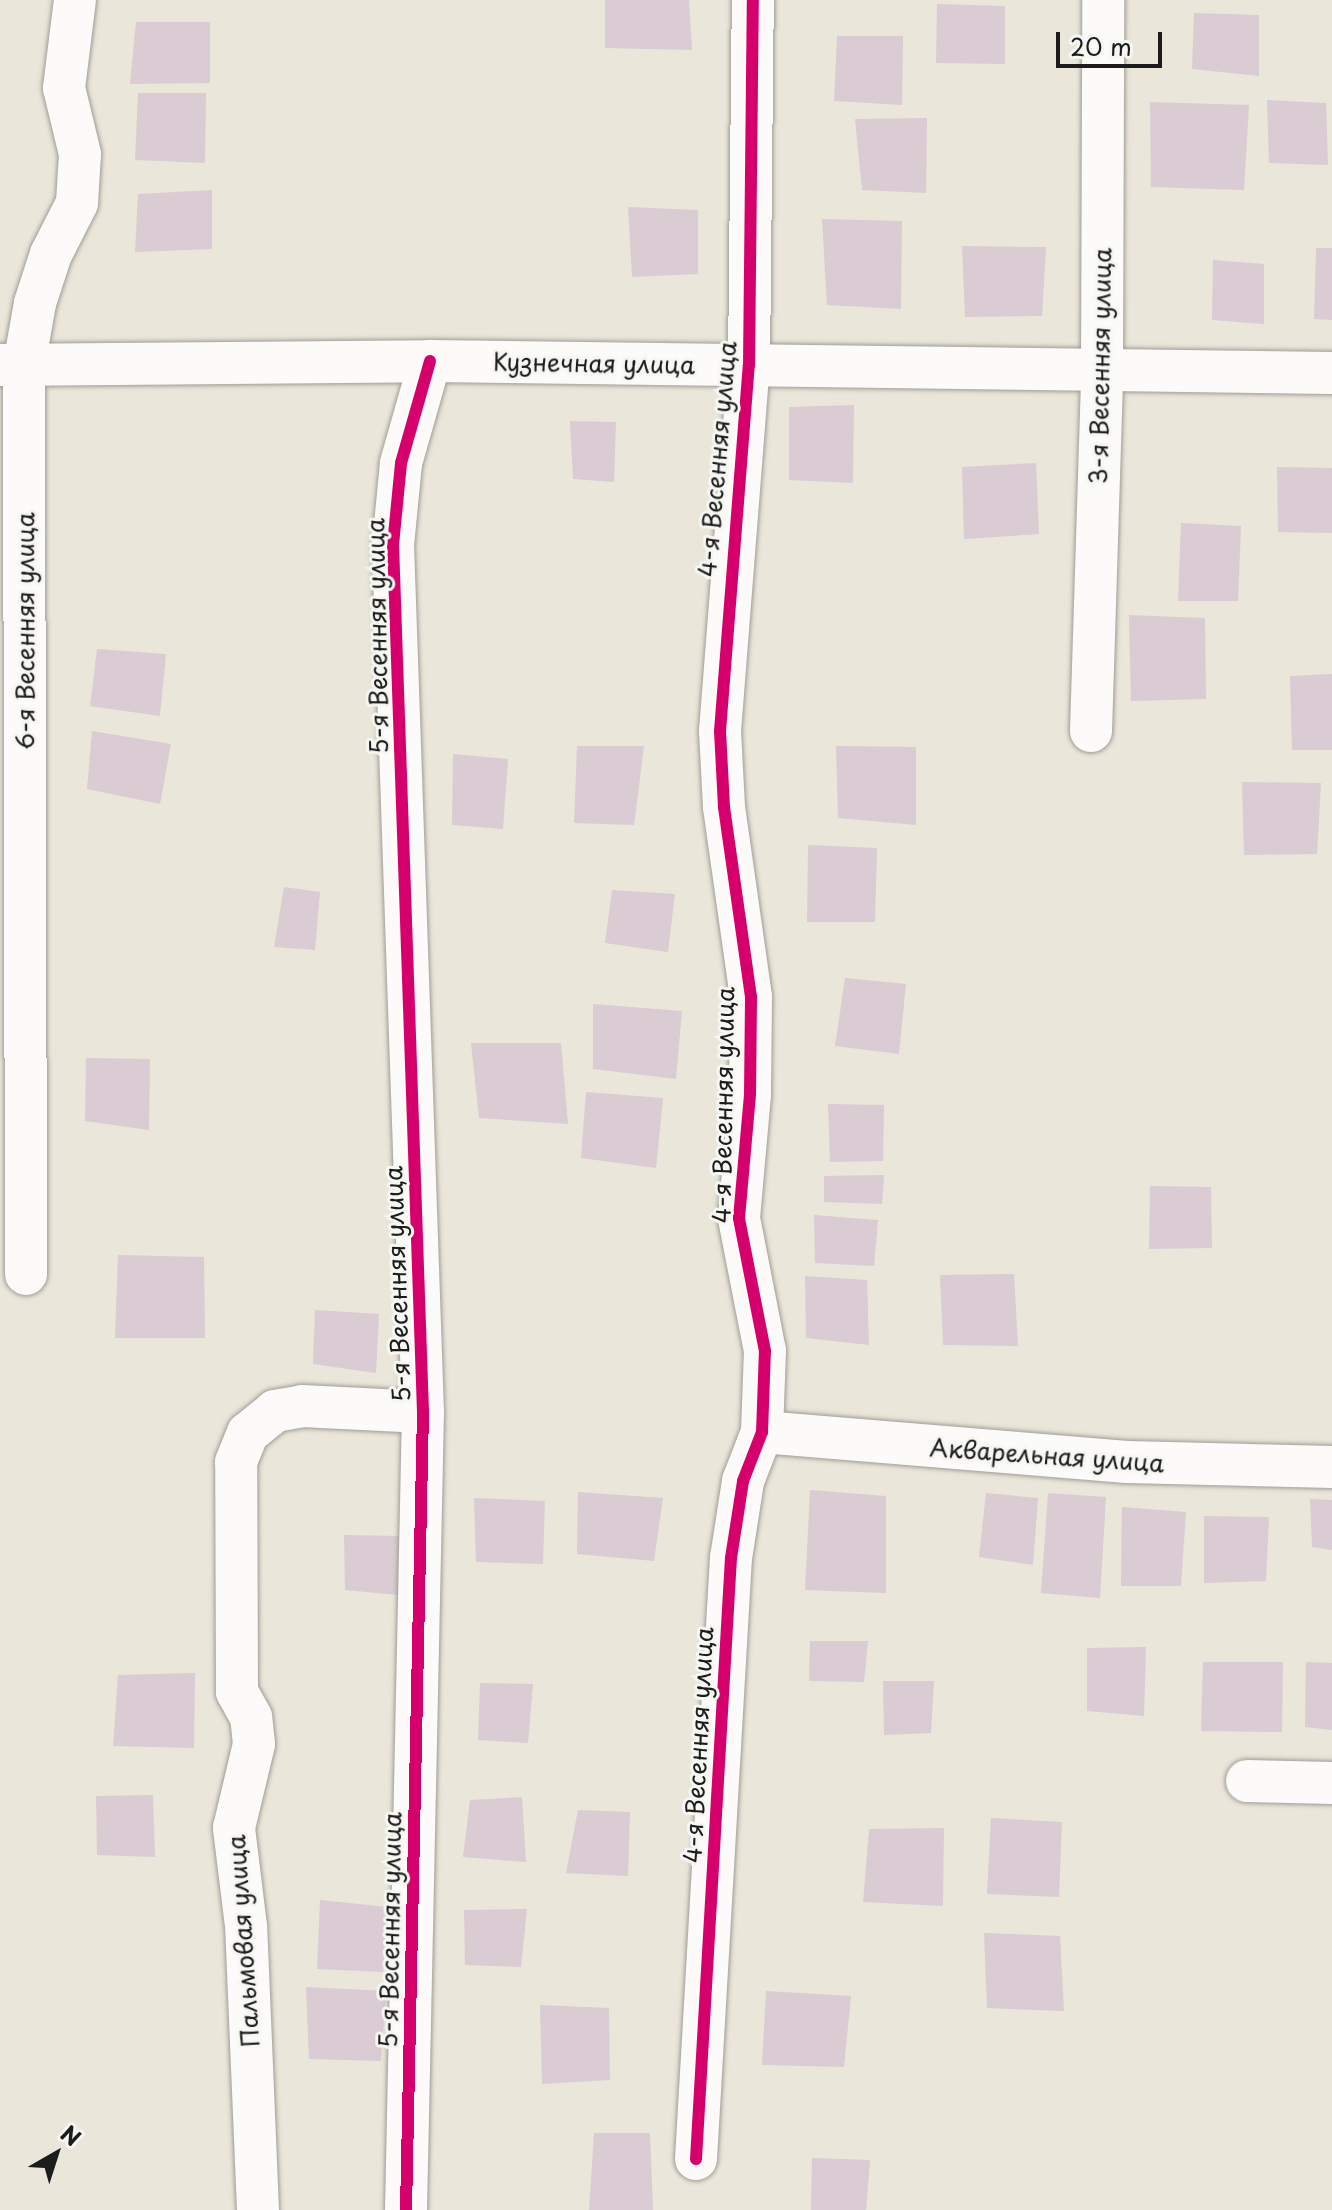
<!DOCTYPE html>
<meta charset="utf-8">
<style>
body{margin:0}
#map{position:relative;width:1332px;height:2210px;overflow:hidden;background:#eae6da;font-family:"Playpen Sans",sans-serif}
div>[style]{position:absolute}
.building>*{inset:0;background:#daccd2}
.roads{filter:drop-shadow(0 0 2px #a09d96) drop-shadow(0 0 2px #a09d96)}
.minor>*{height:42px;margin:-21px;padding:0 21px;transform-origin:21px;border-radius:21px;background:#fcfbf9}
.cycleway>*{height:12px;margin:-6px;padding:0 6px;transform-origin:6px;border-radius:6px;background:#d6006c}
span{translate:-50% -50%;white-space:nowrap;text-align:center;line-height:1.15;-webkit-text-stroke:6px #f6f6f2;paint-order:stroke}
.street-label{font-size:24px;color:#1c1c1c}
.north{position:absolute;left:16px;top:2114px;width:80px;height:80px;-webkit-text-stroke:6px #f6f6f2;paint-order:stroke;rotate:39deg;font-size:22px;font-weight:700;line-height:32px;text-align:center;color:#1c1c1c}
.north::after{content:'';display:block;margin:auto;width:28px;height:36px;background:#1c1c1c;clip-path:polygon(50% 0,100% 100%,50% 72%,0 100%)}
.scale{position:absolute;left:1056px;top:32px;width:106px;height:36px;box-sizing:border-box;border:4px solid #1c1c1c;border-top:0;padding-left:10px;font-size:24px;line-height:28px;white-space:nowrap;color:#1c1c1c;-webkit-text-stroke:6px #f6f6f2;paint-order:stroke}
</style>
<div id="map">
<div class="building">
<div style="clip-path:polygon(605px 0,689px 0,692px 50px,605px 48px)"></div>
<div style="clip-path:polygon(937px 4px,1005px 6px,1005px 64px,936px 63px)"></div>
<div style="clip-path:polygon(1194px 13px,1259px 15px,1259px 76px,1192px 69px)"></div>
<div style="clip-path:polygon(136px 22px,210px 22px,210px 83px,130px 84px)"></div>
<div style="clip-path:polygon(837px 36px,903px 36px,902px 105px,834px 101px)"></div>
<div style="clip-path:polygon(138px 93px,206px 93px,205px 163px,135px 160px)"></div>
<div style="clip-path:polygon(1267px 100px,1326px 103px,1328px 165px,1269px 163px)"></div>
<div style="clip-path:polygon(1150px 102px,1249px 105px,1244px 190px,1151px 187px)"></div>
<div style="clip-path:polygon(927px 118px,926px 193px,862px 190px,855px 119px)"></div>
<div style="clip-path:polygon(212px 190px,212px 249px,135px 252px,138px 194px)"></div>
<div style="clip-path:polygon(628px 207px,698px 210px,698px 274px,632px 277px)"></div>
<div style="clip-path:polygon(822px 219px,902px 221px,901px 309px,827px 305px)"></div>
<div style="clip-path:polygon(962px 246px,1046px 247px,1042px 316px,965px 317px)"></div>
<div style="clip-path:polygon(1316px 248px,1332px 248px,1332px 320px,1314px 319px)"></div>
<div style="clip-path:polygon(1213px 260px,1264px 264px,1264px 324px,1212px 320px)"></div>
<div style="clip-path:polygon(854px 405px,853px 483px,789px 480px,789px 407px)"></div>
<div style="clip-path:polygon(570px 421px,616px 422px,614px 482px,573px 479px)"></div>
<div style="clip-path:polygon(1036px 463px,1039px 534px,964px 539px,962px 467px)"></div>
<div style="clip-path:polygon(1277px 467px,1332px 468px,1332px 533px,1278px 532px)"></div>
<div style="clip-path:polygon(1181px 523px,1241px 526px,1238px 601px,1178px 601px)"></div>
<div style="clip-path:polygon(1129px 615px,1205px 618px,1206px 699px,1131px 701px)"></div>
<div style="clip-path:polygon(97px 649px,166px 654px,160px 716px,90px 706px)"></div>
<div style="clip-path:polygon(1332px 674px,1332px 750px,1292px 750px,1290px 676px)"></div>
<div style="clip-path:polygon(92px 731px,171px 744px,160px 804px,87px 789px)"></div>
<div style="clip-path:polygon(577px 746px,644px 746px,634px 825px,574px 823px)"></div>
<div style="clip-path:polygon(836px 746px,916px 747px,916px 825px,838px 818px)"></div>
<div style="clip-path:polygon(453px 754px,508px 759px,503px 829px,452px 825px)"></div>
<div style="clip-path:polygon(1242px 782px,1321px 783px,1317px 854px,1244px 855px)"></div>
<div style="clip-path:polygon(808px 845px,877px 848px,875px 922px,807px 922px)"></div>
<div style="clip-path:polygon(284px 887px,320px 892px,315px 950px,274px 947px)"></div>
<div style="clip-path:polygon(612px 890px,675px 894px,668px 952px,605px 943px)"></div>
<div style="clip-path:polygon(845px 978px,906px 984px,899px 1054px,835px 1046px)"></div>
<div style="clip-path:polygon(593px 1004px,682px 1011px,676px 1079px,593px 1069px)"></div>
<div style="clip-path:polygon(471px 1043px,561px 1043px,568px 1124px,479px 1118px)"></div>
<div style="clip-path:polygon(86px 1058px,150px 1059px,149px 1130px,85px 1121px)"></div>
<div style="clip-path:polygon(586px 1092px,663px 1098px,656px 1168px,581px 1158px)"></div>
<div style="clip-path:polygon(828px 1104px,884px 1105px,883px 1161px,830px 1162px)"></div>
<div style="clip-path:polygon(884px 1175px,882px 1204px,824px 1202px,824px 1176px)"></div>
<div style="clip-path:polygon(1150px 1186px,1211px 1187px,1212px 1248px,1149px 1249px)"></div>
<div style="clip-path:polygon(814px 1215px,878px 1220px,874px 1266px,815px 1263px)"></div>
<div style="clip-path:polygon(118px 1255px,204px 1257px,205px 1338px,115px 1338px)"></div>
<div style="clip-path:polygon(1014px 1274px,1018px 1346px,943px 1345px,940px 1275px)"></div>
<div style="clip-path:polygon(805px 1276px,867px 1280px,869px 1345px,806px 1338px)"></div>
<div style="clip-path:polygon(315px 1310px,379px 1314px,376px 1373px,313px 1364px)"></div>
<div style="clip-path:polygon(810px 1490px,886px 1496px,886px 1593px,805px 1590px)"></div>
<div style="clip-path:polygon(578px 1492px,663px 1498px,654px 1561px,577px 1554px)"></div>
<div style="clip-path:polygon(986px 1493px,1038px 1498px,1033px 1565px,979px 1557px)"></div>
<div style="clip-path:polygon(1048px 1493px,1106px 1497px,1100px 1598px,1041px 1593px)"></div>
<div style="clip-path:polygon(474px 1498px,545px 1501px,543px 1564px,476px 1562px)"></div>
<div style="clip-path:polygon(1310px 1499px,1332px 1500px,1332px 1550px,1312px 1547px)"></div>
<div style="clip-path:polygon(1122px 1507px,1186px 1512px,1181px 1586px,1121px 1586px)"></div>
<div style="clip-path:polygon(1204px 1516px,1269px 1517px,1266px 1581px,1204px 1583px)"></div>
<div style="clip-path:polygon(344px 1535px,400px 1536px,398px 1595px,345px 1590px)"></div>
<div style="clip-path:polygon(810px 1641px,868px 1641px,864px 1682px,809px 1681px)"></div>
<div style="clip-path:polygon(1146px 1647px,1144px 1716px,1087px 1711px,1087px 1648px)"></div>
<div style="clip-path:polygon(1203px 1662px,1283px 1662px,1282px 1732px,1201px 1731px)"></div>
<div style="clip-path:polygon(1306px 1662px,1332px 1663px,1332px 1730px,1305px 1727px)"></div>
<div style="clip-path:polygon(195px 1673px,194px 1748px,113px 1746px,118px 1675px)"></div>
<div style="clip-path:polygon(883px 1681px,934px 1681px,931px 1733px,884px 1735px)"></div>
<div style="clip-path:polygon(480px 1683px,533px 1684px,528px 1743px,478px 1740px)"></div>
<div style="clip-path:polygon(153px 1795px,155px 1857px,97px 1855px,96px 1796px)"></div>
<div style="clip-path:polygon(522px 1797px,526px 1862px,463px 1857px,470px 1800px)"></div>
<div style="clip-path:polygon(578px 1810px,630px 1812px,628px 1876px,566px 1873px)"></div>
<div style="clip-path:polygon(991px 1818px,1062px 1822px,1059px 1897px,987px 1894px)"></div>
<div style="clip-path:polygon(944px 1828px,943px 1906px,863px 1902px,869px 1829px)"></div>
<div style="clip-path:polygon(320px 1900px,388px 1907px,383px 1972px,317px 1969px)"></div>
<div style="clip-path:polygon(527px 1909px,521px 1967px,465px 1965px,464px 1910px)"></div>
<div style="clip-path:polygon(984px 1933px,1060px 1936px,1064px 2011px,987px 2008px)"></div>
<div style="clip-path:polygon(306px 1987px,386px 1991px,381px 2061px,309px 2059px)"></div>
<div style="clip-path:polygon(766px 1991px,851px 1996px,844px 2067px,762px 2065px)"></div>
<div style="clip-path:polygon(540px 2005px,609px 2008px,610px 2080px,542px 2084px)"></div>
<div style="clip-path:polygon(594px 2133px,650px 2133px,653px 2210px,589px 2210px)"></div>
<div style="clip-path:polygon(812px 2158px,870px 2160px,866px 2210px,811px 2210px)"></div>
</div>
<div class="roads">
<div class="minor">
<div style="left:0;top:365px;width:430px;rotate:-0.5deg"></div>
<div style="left:430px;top:361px;width:902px;rotate:0.76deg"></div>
<div style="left:1091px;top:731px;width:359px;rotate:-88.2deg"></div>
<div style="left:1102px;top:372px;width:372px;rotate:-89.8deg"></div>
<div style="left:26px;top:1274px;width:909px;rotate:-90.13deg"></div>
<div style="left:24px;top:365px;width:63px;rotate:-79.9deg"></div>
<div style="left:35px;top:303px;width:52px;rotate:-71.9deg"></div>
<div style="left:51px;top:254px;width:57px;rotate:-63deg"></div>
<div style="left:77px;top:203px;width:49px;rotate:-86.5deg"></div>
<div style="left:80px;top:154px;width:68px;rotate:-103.6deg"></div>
<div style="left:64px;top:88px;width:89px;rotate:-82.9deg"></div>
<div style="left:762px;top:1432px;width:366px;rotate:4.7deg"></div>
<div style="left:1127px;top:1462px;width:205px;rotate:1.4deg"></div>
<div style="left:1247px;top:1781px;width:85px;rotate:1.3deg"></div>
<div style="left:696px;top:2159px;width:602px;rotate:-86.67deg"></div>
<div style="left:731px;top:1558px;width:78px;rotate:-81.1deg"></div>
<div style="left:743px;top:1481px;width:53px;rotate:-68.8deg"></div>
<div style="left:762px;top:1432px;width:81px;rotate:-87.9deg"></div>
<div style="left:765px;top:1351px;width:136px;rotate:-101.1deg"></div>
<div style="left:739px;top:1218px;width:124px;rotate:-84.9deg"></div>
<div style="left:750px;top:1094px;width:97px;rotate:-89.4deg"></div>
<div style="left:751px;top:997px;width:192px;rotate:-98.1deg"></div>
<div style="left:724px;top:807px;width:76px;rotate:-93deg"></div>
<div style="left:720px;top:731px;width:367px;rotate:-85.5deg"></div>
<div style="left:749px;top:365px;width:365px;rotate:-89.4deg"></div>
<div style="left:258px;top:2210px;width:284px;rotate:-92.4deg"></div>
<div style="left:246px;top:1926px;width:99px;rotate:-97deg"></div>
<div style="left:234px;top:1828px;width:86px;rotate:-76.6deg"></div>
<div style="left:254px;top:1744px;width:27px;rotate:-96deg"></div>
<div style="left:251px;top:1717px;width:29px;rotate:-119deg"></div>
<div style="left:237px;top:1692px;width:230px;rotate:-90.2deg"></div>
<div style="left:236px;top:1462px;width:31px;rotate:-68deg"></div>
<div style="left:248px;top:1433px;width:35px;rotate:-39deg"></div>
<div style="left:275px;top:1411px;width:27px;rotate:-10deg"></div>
<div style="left:302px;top:1406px;width:121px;rotate:2.8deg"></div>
<div style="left:406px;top:2210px;width:798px;rotate:-88.78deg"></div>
<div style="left:423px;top:1412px;width:868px;rotate:-91.98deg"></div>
<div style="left:393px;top:545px;width:82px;rotate:-84.4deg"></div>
<div style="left:401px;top:463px;width:106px;rotate:-74.1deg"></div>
</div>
</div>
<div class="cycleway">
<div style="left:696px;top:2159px;width:602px;rotate:-86.67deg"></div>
<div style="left:731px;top:1558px;width:78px;rotate:-81.1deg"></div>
<div style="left:743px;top:1481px;width:53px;rotate:-68.8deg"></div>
<div style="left:762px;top:1432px;width:81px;rotate:-87.9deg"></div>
<div style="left:765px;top:1351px;width:136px;rotate:-101.1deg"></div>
<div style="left:739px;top:1218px;width:124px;rotate:-84.9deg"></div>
<div style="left:750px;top:1094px;width:97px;rotate:-89.4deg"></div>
<div style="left:751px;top:997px;width:192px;rotate:-98.1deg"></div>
<div style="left:724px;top:807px;width:76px;rotate:-93deg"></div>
<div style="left:720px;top:731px;width:367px;rotate:-85.5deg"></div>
<div style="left:749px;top:365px;width:365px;rotate:-89.4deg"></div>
<div style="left:406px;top:2210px;width:798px;rotate:-88.78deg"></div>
<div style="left:423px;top:1412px;width:868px;rotate:-91.98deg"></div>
<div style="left:393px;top:545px;width:82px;rotate:-84.4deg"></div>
<div style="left:401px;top:463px;width:106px;rotate:-74.1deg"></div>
</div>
<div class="street-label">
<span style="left:594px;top:363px;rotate:1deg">Кузнечная улица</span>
<span style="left:1100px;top:366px;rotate:-89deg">3-я Весенняя улица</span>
<span style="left:717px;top:459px;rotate:-85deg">4-я Весенняя улица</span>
<span style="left:25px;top:631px;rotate:-90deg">6-я Весенняя улица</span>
<span style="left:377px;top:636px;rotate:-91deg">5-я Весенняя улица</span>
<span style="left:723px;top:1105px;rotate:-89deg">4-я Весенняя улица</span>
<span style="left:397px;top:1284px;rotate:-92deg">5-я Весенняя улица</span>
<span style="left:1047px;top:1455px;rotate:4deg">Акварельная улица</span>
<span style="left:698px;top:1745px;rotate:-87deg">4-я Весенняя улица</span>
<span style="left:390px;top:1930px;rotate:-89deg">5-я Весенняя улица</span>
<span style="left:243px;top:1941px;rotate:-94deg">Пальмовая улица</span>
</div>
<div class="north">N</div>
<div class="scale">20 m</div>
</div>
